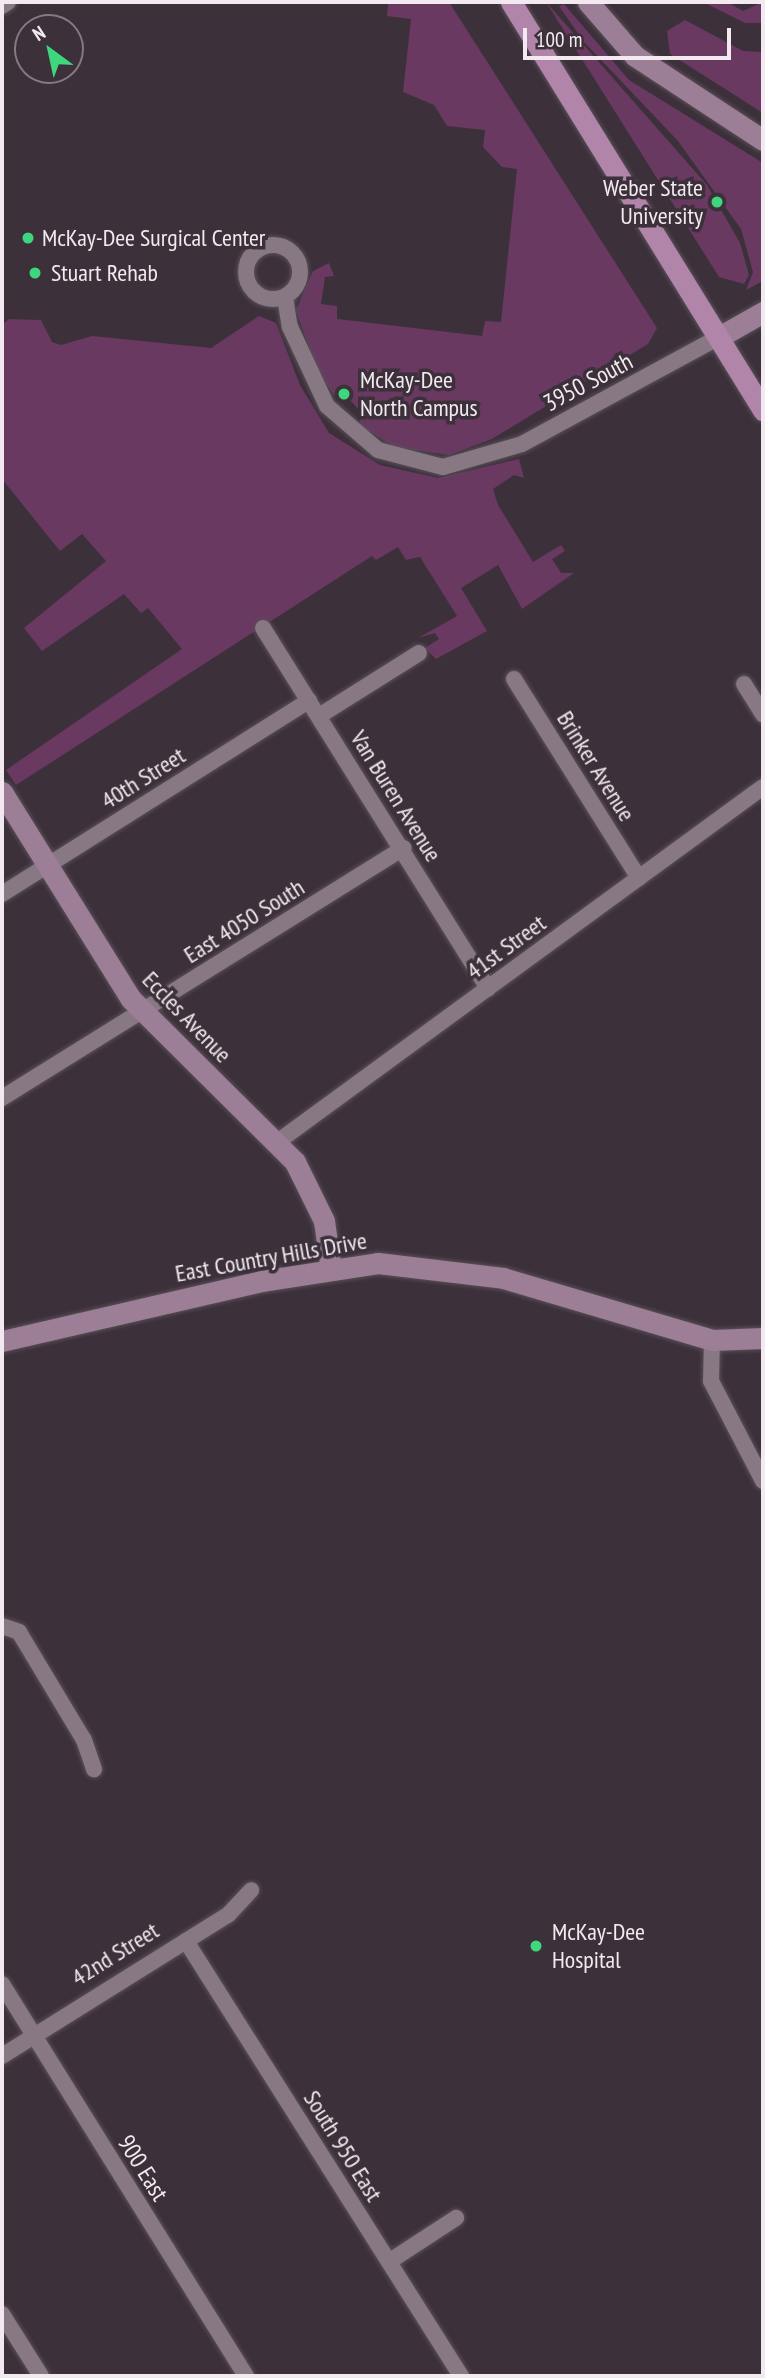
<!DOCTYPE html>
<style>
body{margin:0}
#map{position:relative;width:765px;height:2378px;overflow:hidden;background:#3c303a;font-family:"PT Sans Narrow",sans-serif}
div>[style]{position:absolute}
.green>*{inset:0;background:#6a3962}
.roads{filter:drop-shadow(0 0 2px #594f57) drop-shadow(0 0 2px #594f57)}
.street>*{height:16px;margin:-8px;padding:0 8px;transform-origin:8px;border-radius:8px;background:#877884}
.street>.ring{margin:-8px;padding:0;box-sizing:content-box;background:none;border:16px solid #877884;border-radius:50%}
.secondary>*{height:21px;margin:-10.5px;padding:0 10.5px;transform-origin:10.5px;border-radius:10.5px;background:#9c7f96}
.primary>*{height:21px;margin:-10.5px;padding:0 10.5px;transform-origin:10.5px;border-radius:10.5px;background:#b085a9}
.dots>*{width:19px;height:19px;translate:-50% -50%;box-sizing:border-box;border:4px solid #3c303a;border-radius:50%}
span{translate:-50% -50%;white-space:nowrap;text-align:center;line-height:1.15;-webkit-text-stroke:7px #3c303a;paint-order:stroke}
.poi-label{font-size:24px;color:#f2eaf0}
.right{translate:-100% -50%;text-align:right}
.left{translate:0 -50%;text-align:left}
.street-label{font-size:24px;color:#f2eaf0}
.frame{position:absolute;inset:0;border:4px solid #f2eaf0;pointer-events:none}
.north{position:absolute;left:14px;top:14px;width:70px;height:70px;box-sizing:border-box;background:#3c303a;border:2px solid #857a83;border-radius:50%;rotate:327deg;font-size:19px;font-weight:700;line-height:28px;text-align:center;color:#f2eaf0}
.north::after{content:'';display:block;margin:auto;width:24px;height:32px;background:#3ed77d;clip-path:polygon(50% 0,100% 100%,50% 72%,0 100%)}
.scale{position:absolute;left:523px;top:28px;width:208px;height:32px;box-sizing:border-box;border:4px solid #f2eaf0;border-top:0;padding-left:9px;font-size:21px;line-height:24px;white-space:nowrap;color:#f2eaf0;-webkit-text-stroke:5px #3c303a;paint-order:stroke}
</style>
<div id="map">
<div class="green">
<div style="clip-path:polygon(375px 2px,449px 2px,657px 328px,648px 344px,492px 439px,449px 455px,394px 447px,360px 425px,361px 412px,351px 401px,339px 402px,318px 372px,296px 310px,313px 271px,329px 263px,334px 276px,325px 277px,321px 304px,337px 306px,337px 319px,482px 336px,485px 321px,501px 322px,517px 169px,502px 167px,483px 147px,485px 130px,447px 126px,434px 105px,403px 92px,411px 19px,387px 16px,388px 4px)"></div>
<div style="clip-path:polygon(546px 2px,707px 185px,740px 243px,749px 275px,744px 284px,719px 277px)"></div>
<div style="clip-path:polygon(703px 2px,727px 2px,743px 11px,763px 2px,763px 23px,745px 23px)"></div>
<div style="clip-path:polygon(564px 4px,629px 80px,763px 163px,763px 281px,746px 290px,753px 272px,741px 229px,678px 141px,584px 42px,559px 6px)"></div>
<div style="clip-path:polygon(685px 20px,743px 51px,763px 52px,763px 113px,670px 54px,667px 31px)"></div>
<div style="clip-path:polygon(259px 316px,276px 323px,300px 385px,329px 433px,380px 465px,438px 478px,519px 459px,524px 478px,514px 475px,493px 489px,498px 505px,533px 562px,561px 545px,565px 551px,552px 559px,561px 573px,574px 573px,522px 609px,498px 565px,461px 588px,487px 631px,436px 659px,425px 648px,439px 639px,435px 633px,418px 638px,457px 616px,420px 557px,406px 560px,398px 547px,376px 560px,372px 556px,16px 785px,6px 770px,182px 649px,148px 608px,141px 613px,124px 594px,42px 651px,24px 628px,106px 561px,82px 534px,60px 551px,2px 479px,2px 325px,9px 319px,41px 320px,52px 342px,61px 345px,92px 336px,211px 348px)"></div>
</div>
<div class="roads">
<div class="street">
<div style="left:2px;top:6px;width:7px;rotate:-34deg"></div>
<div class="ring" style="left:246px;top:245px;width:38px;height:38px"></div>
<div style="left:285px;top:297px;width:30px;rotate:81deg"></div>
<div style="left:290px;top:327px;width:87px;rotate:64.9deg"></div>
<div style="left:327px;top:406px;width:67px;rotate:40.8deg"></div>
<div style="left:378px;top:450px;width:67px;rotate:14.7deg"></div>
<div style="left:443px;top:467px;width:82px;rotate:-16.2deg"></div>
<div style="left:522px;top:444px;width:224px;rotate:-28.5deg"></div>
<div style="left:263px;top:628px;width:425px;rotate:58deg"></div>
<div style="left:514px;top:679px;width:235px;rotate:57.9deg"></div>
<div style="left:744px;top:684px;width:36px;rotate:58deg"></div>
<div style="left:319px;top:716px;width:118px;rotate:-32.2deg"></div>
<div style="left:2px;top:894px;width:363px;rotate:-32.2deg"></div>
<div style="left:2px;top:1098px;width:473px;rotate:-31.9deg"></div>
<div style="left:276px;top:1143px;width:603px;rotate:-36.17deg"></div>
<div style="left:712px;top:1340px;width:41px;rotate:91.4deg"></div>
<div style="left:711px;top:1381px;width:113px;rotate:62.5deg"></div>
<div style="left:2px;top:1626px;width:18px;rotate:19deg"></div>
<div style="left:19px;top:1632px;width:126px;rotate:59deg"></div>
<div style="left:84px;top:1740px;width:31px;rotate:71deg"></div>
<div style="left:186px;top:1941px;width:515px;rotate:57.7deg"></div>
<div style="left:2px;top:1984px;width:462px;rotate:58.1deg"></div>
<div style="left:2px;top:2056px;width:266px;rotate:-32deg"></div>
<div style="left:228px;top:1915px;width:34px;rotate:-47deg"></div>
<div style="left:390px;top:2261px;width:79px;rotate:-33.1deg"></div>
<div style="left:2px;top:2314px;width:73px;rotate:57.8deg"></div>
</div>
<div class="secondary">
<div style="left:588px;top:2px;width:72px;rotate:49deg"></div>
<div style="left:635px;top:56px;width:153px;rotate:33.3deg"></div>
<div style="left:719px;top:337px;width:51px;rotate:-29.6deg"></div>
<div style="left:2px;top:792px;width:244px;rotate:58.1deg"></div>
<div style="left:131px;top:999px;width:231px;rotate:44.8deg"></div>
<div style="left:295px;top:1162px;width:66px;rotate:63.8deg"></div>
<div style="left:324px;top:1221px;width:49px;rotate:81.9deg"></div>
<div style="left:2px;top:1341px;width:266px;rotate:-13deg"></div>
<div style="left:261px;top:1281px;width:118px;rotate:-8.7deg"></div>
<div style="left:378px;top:1263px;width:126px;rotate:6.8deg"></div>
<div style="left:503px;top:1278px;width:218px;rotate:16.5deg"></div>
<div style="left:712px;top:1340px;width:51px;rotate:-2.2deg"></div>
</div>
<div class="primary">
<div style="left:511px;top:2px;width:480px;rotate:58.3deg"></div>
</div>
</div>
<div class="dots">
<div style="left:717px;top:202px;background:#3ed77d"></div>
<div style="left:28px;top:238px;background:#3ed77d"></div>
<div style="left:35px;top:273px;background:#3ed77d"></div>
<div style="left:344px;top:394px;background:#3ed77d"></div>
<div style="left:536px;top:1946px;background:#3ed77d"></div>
</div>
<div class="poi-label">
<span class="right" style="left:703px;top:202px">Weber State<br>University</span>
<span class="left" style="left:42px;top:238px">McKay-Dee Surgical Center</span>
<span class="left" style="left:51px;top:273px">Stuart Rehab</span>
<span class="left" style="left:360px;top:394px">McKay-Dee<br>North Campus</span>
<span class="left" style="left:552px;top:1946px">McKay-Dee<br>Hospital</span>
</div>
<div class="street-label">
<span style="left:588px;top:382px;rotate:-28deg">3950 South</span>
<span style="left:596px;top:766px;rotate:58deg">Brinker Avenue</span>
<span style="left:143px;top:778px;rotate:-32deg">40th Street</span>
<span style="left:396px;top:796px;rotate:58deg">Van Buren Avenue</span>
<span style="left:244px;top:921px;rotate:-32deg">East 4050 South</span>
<span style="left:506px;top:947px;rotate:-36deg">41st Street</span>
<span style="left:187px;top:1017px;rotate:46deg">Eccles Avenue</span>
<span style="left:271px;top:1257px;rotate:-10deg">East Country Hills Drive</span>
<span style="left:115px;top:1954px;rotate:-32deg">42nd Street</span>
<span style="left:343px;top:2146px;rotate:58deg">South 950 East</span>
<span style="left:143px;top:2168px;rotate:58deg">900 East</span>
</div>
<div class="frame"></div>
<div class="north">N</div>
<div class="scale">100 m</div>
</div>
